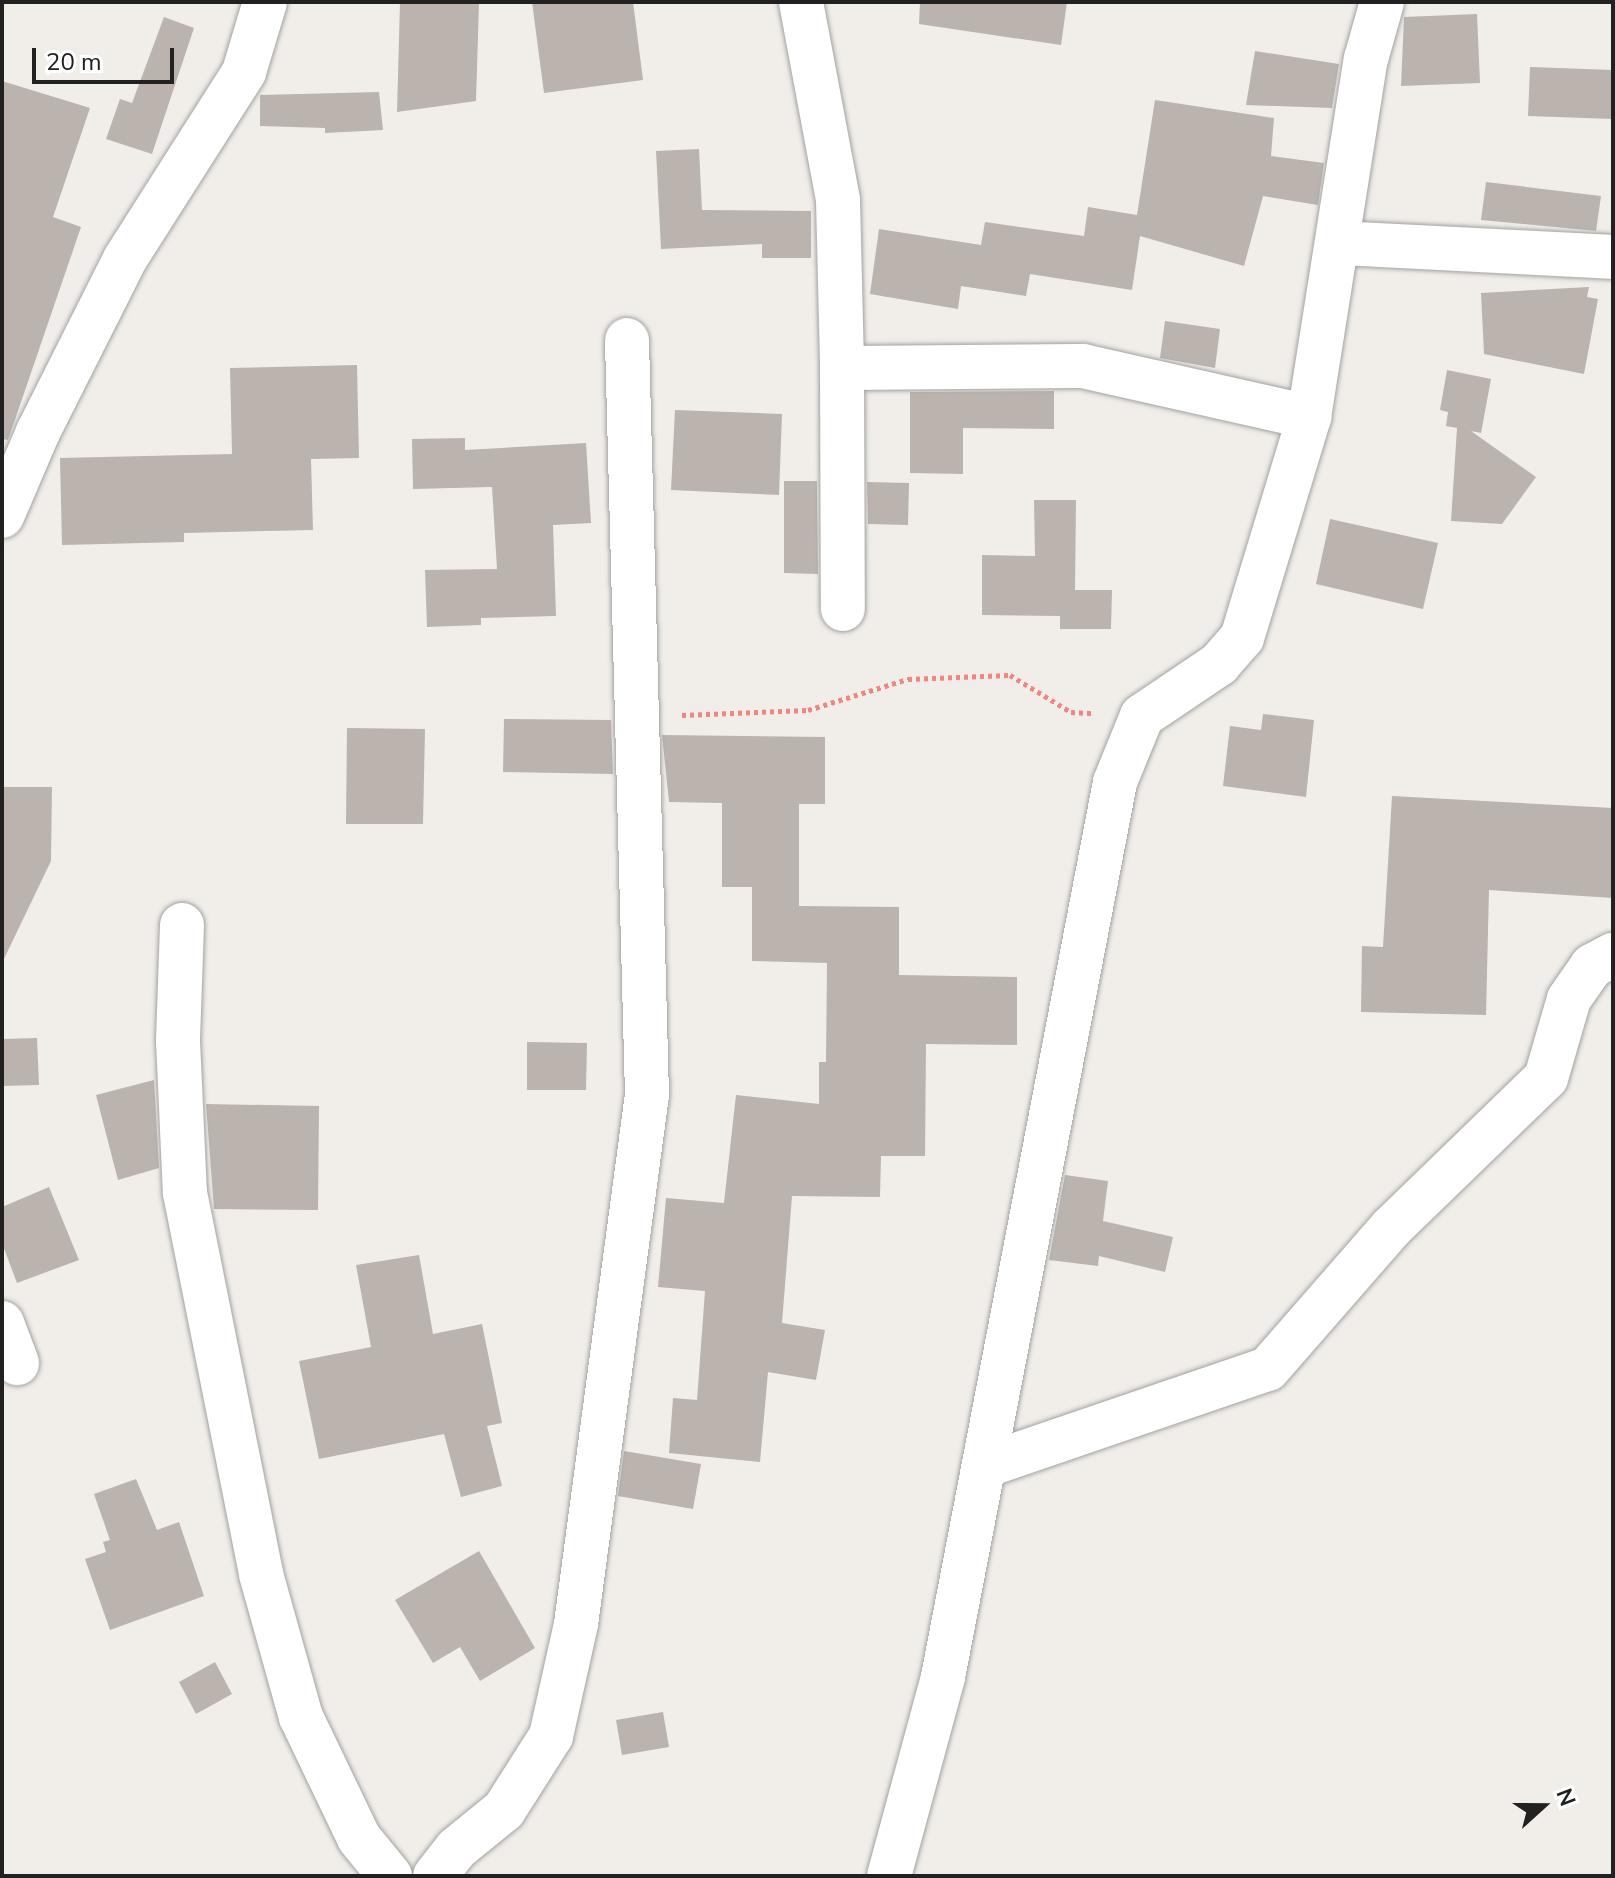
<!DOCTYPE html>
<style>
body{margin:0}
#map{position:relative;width:1615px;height:1878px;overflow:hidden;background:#f1eee9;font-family:"Nunito Sans",sans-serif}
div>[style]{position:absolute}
.building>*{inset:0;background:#bab3ae}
.path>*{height:5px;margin-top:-2.5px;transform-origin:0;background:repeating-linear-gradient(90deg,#ee877d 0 4px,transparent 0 8px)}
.roads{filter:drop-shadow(0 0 2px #a2a2a2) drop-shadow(0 0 2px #a2a2a2)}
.street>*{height:44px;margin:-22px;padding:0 22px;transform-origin:22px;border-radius:22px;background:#fff}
span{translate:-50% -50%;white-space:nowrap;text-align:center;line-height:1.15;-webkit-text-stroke:6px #fff;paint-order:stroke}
.frame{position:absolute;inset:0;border:4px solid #212121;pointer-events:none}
.north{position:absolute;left:1503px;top:1766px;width:80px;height:80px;-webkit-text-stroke:6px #fff;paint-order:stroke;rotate:69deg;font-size:22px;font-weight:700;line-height:32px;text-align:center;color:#212121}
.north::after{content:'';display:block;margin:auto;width:28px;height:36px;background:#212121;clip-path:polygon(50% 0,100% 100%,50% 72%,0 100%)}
.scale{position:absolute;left:32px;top:48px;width:142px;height:36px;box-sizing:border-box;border:4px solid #212121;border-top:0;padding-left:10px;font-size:24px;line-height:28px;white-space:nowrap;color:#212121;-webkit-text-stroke:6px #fff;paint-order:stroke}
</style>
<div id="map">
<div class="building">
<div style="clip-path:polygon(400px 2px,479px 2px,476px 101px,397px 112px)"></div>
<div style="clip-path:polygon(532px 2px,633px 2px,643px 80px,544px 93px)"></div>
<div style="clip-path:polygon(920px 2px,1067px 2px,1061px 45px,919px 24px)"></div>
<div style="clip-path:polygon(1477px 14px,1480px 83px,1401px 86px,1404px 17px)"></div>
<div style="clip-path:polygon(164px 17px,194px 28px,152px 154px,106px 139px,120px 99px,132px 103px)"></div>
<div style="clip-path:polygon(1255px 51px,1339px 64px,1332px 108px,1246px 105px)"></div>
<div style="clip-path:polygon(1530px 67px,1613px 70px,1613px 119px,1528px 116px)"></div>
<div style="clip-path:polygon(2px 81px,90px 108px,53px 217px,81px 227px,8px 440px,2px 439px)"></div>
<div style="clip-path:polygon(379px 92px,383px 130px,325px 133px,325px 128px,260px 126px,260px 95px)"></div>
<div style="clip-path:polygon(1155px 100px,1274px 118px,1271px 156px,1324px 163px,1318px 205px,1263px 196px,1244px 266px,1140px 236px,1132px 290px,1030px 274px,1026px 296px,961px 286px,958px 309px,870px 294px,879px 229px,981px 245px,985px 222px,1084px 236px,1088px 207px,1137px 215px)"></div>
<div style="clip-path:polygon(699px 149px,702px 210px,811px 211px,811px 258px,762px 258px,762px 244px,661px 249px,656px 151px)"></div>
<div style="clip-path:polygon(1486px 182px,1601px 196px,1596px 231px,1481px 220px)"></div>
<div style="clip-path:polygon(1589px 287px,1587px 297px,1598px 299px,1584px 374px,1484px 354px,1481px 293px)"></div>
<div style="clip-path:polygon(1165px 321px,1220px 329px,1215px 368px,1160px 358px)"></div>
<div style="clip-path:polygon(357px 365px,359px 458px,311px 459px,313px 530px,184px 533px,184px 542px,62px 545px,60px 458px,232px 454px,230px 368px)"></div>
<div style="clip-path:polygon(1447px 370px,1491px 379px,1481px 433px,1471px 431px,1536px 477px,1502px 524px,1451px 521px,1457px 428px,1446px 426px,1448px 412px,1440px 410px)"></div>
<div style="clip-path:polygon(1054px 391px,1054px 429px,963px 428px,963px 474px,910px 473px,910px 392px)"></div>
<div style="clip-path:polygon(675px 410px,782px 414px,779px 495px,671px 490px)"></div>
<div style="clip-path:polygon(465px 438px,465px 450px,586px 443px,591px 523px,553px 525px,556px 616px,481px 618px,481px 625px,427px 627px,425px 570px,497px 569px,492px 487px,413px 489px,412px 439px)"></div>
<div style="clip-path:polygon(784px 481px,817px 481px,818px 574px,784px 573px)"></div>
<div style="clip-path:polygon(867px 482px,909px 483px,908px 525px,868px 524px)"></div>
<div style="clip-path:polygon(1034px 500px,1076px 500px,1075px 590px,1112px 590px,1111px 629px,1060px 629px,1060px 616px,982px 615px,982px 555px,1035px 556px)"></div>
<div style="clip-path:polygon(1330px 519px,1438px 543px,1423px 609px,1316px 584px)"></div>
<div style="clip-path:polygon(1263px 714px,1314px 720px,1306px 797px,1223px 786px,1230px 726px,1261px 730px)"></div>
<div style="clip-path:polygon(504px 719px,611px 720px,613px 774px,503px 772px)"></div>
<div style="clip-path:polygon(347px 728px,425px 729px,423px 824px,346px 824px)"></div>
<div style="clip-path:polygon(662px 735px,825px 737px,825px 804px,799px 804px,799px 906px,899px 907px,899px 975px,1017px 977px,1017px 1045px,926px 1044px,925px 1156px,881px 1156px,880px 1197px,792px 1196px,782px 1323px,825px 1330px,816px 1380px,768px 1372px,760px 1462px,669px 1453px,673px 1398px,697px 1400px,705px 1291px,658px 1287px,666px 1198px,724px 1203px,736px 1095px,819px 1104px,819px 1062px,826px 1062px,827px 963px,752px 961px,752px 887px,722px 887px,722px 803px,669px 802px)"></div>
<div style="clip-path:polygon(2px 787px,52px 787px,51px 861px,2px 963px)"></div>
<div style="clip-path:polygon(1392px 796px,1613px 808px,1613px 898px,1489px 890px,1486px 1015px,1361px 1012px,1362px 946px,1383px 947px)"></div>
<div style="clip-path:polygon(37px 1038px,39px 1085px,2px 1086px,2px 1039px)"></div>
<div style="clip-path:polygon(527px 1042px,587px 1043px,586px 1090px,527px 1090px)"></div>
<div style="clip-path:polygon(154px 1080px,159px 1168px,118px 1180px,96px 1095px)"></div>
<div style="clip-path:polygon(206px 1104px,319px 1106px,318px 1210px,214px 1209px)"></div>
<div style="clip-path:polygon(1065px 1175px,1108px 1181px,1103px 1221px,1173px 1237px,1165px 1272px,1099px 1256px,1098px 1266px,1049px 1260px)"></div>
<div style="clip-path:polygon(49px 1187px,79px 1260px,17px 1283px,2px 1243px,2px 1207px)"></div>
<div style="clip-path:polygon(419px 1255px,433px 1334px,482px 1324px,502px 1423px,487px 1426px,502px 1486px,461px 1497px,444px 1434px,319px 1459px,299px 1361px,371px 1347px,356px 1265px)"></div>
<div style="clip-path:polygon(624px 1451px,701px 1464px,693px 1509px,618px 1496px)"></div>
<div style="clip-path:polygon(136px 1479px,157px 1530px,179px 1522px,204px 1596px,110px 1630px,85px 1559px,106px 1552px,103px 1542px,110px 1540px,94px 1494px)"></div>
<div style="clip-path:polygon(479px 1551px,535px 1648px,480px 1681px,460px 1647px,433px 1663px,395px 1600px)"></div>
<div style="clip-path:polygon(215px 1662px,232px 1694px,196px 1714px,179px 1682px)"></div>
<div style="clip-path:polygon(663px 1712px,669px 1747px,622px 1755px,616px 1720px)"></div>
</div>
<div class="path">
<div style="left:682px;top:715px;width:126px;rotate:-2.3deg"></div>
<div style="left:808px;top:710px;width:105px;rotate:-17.2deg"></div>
<div style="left:908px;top:679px;width:102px;rotate:-2.2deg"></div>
<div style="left:1010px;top:675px;width:71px;rotate:31.2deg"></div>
<div style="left:1071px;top:712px;width:22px;rotate:3deg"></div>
</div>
<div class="roads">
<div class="street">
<div style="left:801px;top:2px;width:201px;rotate:79.4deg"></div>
<div style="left:838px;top:200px;width:168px;rotate:88.6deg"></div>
<div style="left:842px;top:368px;width:241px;rotate:-0.5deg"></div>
<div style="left:1083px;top:366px;width:232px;rotate:12.7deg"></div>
<div style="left:1339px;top:243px;width:274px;rotate:2.9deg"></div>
<div style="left:842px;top:368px;width:241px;rotate:89.8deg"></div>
<div style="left:2px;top:516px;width:91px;rotate:-66.8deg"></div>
<div style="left:38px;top:432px;width:194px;rotate:-63.3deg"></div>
<div style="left:125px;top:259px;width:222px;rotate:-57.5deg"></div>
<div style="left:244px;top:72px;width:73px;rotate:-73.3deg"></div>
<div style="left:182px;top:925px;width:116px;rotate:92deg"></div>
<div style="left:178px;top:1041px;width:152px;rotate:87.4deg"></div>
<div style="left:185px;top:1193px;width:389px;rotate:78.7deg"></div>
<div style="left:261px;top:1574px;width:148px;rotate:74.4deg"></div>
<div style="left:301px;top:1717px;width:134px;rotate:64.4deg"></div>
<div style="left:359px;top:1838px;width:49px;rotate:50.8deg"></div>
<div style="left:2px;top:1323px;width:43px;rotate:69.4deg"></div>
<div style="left:984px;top:1466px;width:300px;rotate:-18.9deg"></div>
<div style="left:1268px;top:1369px;width:187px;rotate:-48.9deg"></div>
<div style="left:1391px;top:1228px;width:216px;rotate:-44.1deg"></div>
<div style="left:1546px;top:1078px;width:82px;rotate:-73.8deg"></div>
<div style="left:1569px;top:999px;width:40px;rotate:-55.1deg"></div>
<div style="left:1592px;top:966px;width:24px;rotate:-28deg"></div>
<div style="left:435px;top:1876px;width:34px;rotate:-52deg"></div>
<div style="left:456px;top:1849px;width:62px;rotate:-39.1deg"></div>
<div style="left:504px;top:1810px;width:88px;rotate:-57.6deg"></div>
<div style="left:551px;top:1736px;width:115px;rotate:-77.4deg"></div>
<div style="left:576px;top:1624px;width:534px;rotate:-82.36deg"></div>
<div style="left:647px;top:1095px;width:755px;rotate:-91.52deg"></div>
<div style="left:889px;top:1876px;width:206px;rotate:-74.8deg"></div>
<div style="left:943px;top:1677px;width:911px;rotate:-79.12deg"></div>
<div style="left:1115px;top:782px;width:71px;rotate:-67.8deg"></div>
<div style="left:1142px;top:716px;width:93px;rotate:-34deg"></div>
<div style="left:1219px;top:664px;width:35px;rotate:-49deg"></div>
<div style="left:1242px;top:638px;width:231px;rotate:-73.1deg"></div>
<div style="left:1309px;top:417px;width:363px;rotate:-81deg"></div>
<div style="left:1366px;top:59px;width:59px;rotate:-74.3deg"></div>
</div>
</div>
<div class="frame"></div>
<div class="north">N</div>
<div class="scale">20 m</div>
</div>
